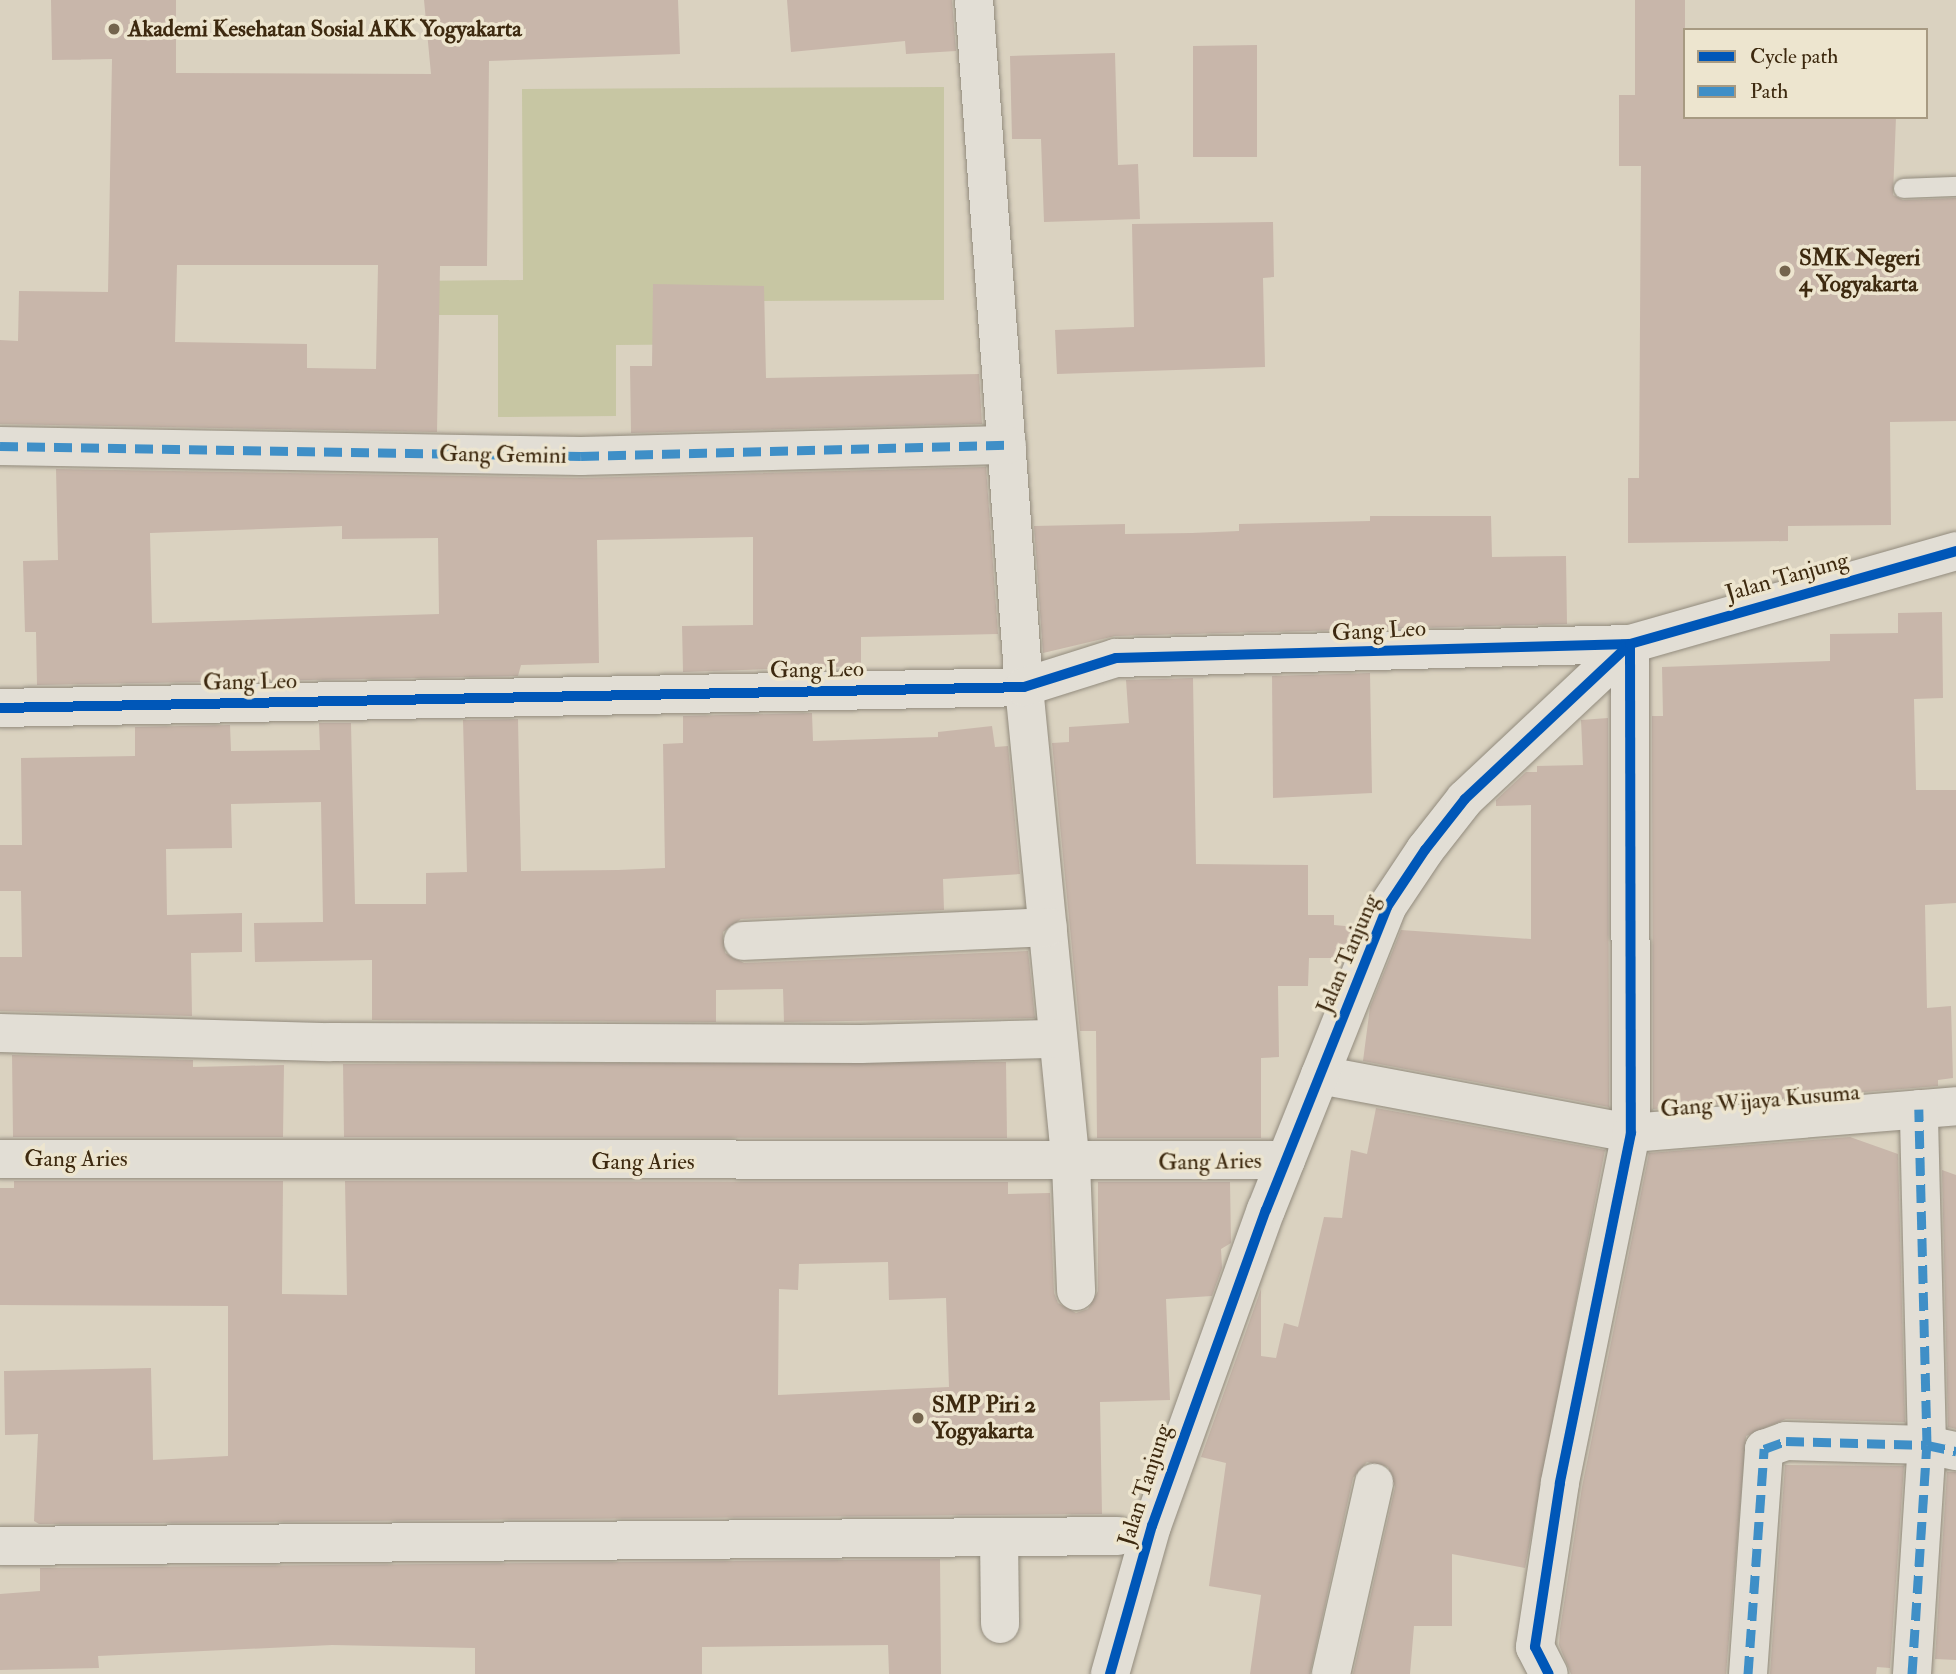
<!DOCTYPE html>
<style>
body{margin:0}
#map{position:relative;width:1956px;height:1674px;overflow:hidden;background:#dad2c0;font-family:"IM FELL Double Pica",serif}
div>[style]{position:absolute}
.green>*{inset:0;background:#c7c6a3}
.building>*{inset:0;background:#c8b6aa}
.roads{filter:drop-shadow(0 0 2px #928b7d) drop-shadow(0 0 2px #928b7d)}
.service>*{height:19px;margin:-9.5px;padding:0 9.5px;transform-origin:9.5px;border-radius:9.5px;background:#e2ded5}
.minor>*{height:38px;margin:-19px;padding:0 19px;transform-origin:19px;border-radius:19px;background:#e2ded5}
.quiet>*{height:9px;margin-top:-4.5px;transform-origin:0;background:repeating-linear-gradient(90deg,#3f8fc7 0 18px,transparent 0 27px)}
.cycleway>*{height:10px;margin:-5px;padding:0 5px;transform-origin:5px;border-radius:5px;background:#0057b8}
.dots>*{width:19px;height:19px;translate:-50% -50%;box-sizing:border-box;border:4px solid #ede5cf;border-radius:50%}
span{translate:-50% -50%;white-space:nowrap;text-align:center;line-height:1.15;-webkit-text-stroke:7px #ede5cf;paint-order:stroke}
.poi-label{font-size:23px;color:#3d290f;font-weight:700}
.left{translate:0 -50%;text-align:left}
.street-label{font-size:23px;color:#3d290f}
.legend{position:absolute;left:1683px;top:28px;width:245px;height:91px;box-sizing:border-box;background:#ede5cf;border:2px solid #a79a82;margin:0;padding:9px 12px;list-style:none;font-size:21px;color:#3d290f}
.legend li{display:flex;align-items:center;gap:14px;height:35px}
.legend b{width:35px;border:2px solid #a79a82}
</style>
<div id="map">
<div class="green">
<div style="clip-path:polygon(944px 87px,944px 300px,747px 301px,746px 344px,616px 345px,616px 416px,498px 417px,498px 315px,408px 315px,408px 281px,523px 280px,522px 89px)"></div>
</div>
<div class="building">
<div style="clip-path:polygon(evenodd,51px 0,176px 0,176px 73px,431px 74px,424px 0,678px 0,680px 54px,489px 61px,487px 266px,440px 266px,437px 432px,0 424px,0 340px,18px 341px,19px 291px,108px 292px,112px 59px,52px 60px,51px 0,177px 265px,378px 265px,376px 369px,307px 368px,307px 344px,175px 342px,177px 265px)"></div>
<div style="clip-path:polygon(787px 0,952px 0,956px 51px,906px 54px,905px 41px,791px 52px)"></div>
<div style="clip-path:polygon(1635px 0,1685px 0,1685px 117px,1896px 117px,1893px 195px,1903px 200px,1956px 198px,1956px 421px,1890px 422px,1891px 525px,1788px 526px,1788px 541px,1628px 543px,1628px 478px,1639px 478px,1641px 166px,1619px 166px,1619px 95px,1635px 95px)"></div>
<div style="clip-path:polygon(1257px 45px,1257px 157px,1193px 157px,1193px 46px)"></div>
<div style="clip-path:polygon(1115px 53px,1118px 165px,1138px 164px,1140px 219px,1044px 222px,1041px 139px,1012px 139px,1010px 56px)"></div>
<div style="clip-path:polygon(1273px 222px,1274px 277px,1263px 278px,1265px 367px,1057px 374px,1055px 330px,1134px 327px,1132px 224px)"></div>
<div style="clip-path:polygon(653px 284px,764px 286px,766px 378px,979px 374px,982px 424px,631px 433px,630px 366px,652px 366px)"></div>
<div style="clip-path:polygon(evenodd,986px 467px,998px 634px,861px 637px,861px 666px,683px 672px,682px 626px,753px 625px,753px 537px,597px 540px,599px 663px,521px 665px,518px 676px,37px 685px,36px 632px,25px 632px,23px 561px,58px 560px,56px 469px,582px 478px,986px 467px,342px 526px,342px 539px,438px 538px,439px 614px,152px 623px,150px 533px,342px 526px)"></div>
<div style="clip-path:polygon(1370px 516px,1491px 516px,1492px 557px,1566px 556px,1567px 624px,1115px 636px,1043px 653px,1034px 526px,1125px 524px,1125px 534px,1192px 533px,1239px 531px,1239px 524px,1370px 521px)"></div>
<div style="clip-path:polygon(1942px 612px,1943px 698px,1914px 699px,1916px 790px,1956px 790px,1956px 903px,1925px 905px,1927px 1008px,1951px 1006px,1953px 1078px,1938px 1080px,1938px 1086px,1653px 1109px,1652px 716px,1663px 716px,1662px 667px,1830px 661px,1830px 634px,1898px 633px,1898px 613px)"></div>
<div style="clip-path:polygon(1370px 673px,1372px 793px,1273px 798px,1272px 676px)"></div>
<div style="clip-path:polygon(1193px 678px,1196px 864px,1308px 865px,1308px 915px,1334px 915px,1334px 925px,1356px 927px,1343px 958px,1309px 958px,1308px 986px,1278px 986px,1279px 1057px,1261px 1058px,1261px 1138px,1097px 1138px,1096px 1031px,1080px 1031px,1052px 743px,1069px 742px,1069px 727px,1129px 723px,1126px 680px)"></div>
<div style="clip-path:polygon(812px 713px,813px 741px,938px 737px,938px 732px,992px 726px,995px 747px,1008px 746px,1020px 874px,943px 879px,944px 910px,741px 919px,723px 932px,725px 953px,744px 963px,1028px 951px,1035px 1018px,784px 1022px,783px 989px,716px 990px,716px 1022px,372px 1020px,372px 960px,255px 962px,254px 923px,323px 922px,321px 802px,231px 804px,232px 848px,166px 849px,167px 915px,242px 913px,242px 952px,191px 953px,192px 1016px,0 1011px,0 957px,22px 957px,21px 891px,0 891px,0 845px,22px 845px,21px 758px,135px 756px,135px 727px,230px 725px,231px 751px,320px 750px,319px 723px,351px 723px,355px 904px,426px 904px,426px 873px,467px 872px,463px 720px,518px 719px,521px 871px,618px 870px,665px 868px,663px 744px,683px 743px,683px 716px)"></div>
<div style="clip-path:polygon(1608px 718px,1609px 1107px,1363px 1061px,1370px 1007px,1401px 930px,1531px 939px,1531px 805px,1496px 806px,1496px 800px,1526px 772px,1537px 772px,1537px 766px,1583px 765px,1581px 720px)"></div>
<div style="clip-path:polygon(12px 1055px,193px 1060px,193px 1067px,284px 1065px,283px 1137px,13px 1137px)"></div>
<div style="clip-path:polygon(1006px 1062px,1007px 1138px,344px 1137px,343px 1064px)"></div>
<div style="clip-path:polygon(1376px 1108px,1605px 1150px,1525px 1568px,1452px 1554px,1452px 1626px,1414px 1626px,1410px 1674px,1353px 1674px,1395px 1487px,1388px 1467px,1367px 1462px,1353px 1478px,1310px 1674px,1250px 1674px,1261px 1595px,1209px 1586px,1226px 1463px,1201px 1457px,1261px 1289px,1261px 1356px,1276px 1358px,1284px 1323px,1298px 1327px,1324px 1217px,1342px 1218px,1351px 1150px,1367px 1154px)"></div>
<div style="clip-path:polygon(1850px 1137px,1898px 1154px,1905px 1422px,1786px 1419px,1746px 1436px,1726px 1674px,1571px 1674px,1559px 1645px,1560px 1629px,1582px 1487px,1649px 1153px)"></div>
<div style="clip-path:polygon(1942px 1170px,1956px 1175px,1956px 1429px,1948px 1427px)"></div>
<div style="clip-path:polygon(evenodd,14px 1181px,283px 1181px,282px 1294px,347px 1295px,345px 1181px,1008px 1182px,1008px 1194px,1050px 1193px,1054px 1293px,1058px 1303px,1076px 1313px,1088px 1309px,1098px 1291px,1098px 1182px,1230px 1182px,1231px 1243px,1221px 1249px,1222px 1268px,1212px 1296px,1166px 1299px,1170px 1400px,1100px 1402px,1102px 1514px,39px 1524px,34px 1521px,38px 1434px,5px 1435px,4px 1371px,151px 1368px,153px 1460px,228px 1456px,228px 1306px,0 1305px,0 1188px,14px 1188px,14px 1181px,888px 1262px,889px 1300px,946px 1298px,949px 1387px,778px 1395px,779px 1289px,798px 1290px,799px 1264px,888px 1262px)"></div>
<div style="clip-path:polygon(1785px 1465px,1904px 1466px,1890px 1668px,1877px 1667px,1876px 1674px,1770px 1674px)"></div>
<div style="clip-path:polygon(1947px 1472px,1956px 1472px,1956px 1660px,1935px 1659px)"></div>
<div style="clip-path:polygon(940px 1559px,941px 1674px,889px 1674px,888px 1645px,702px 1647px,702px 1674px,475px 1674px,475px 1648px,332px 1645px,98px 1656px,99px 1668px,0 1670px,0 1594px,40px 1591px,40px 1568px)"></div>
</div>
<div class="roads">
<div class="service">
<div style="left:1903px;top:188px;width:53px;rotate:-2.2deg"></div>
</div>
<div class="minor">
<div style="left:974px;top:0;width:689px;rotate:85.84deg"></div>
<div style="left:1024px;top:687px;width:479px;rotate:84.4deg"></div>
<div style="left:1071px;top:1164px;width:127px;rotate:87.7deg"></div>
<div style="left:0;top:446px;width:581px;rotate:0.99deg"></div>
<div style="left:581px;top:456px;width:426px;rotate:-1.5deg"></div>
<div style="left:0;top:708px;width:1024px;rotate:-1.17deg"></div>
<div style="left:1024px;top:687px;width:96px;rotate:-17.5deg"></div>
<div style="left:1116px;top:658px;width:514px;rotate:-1.56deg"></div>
<div style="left:1630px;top:644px;width:489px;rotate:89.9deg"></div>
<div style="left:1631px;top:1133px;width:357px;rotate:101.5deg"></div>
<div style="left:1560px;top:1483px;width:166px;rotate:98.7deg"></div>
<div style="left:1535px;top:1647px;width:30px;rotate:63deg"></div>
<div style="left:743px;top:941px;width:305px;rotate:-2.6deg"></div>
<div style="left:0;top:1033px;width:330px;rotate:1.6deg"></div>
<div style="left:330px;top:1042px;width:531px;rotate:0.22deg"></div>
<div style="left:861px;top:1044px;width:197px;rotate:-1.5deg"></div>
<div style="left:1320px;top:1075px;width:316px;rotate:10.6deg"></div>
<div style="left:1631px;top:1133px;width:326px;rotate:-4.7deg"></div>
<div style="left:0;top:1159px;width:1286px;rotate:0.04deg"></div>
<div style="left:999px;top:1537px;width:87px;rotate:89.3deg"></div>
<div style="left:0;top:1546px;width:1118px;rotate:-0.51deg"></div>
<div style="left:1110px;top:1674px;width:154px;rotate:-74.2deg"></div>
<div style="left:1152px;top:1526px;width:336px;rotate:-70.2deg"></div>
<div style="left:1266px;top:1210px;width:326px;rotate:-68.2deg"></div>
<div style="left:1387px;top:907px;width:69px;rotate:-56.3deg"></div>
<div style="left:1425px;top:850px;width:65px;rotate:-51.9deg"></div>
<div style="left:1465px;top:799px;width:226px;rotate:-43.2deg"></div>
<div style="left:1630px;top:644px;width:339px;rotate:-15.9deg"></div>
<div style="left:1331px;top:1674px;width:196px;rotate:-77.3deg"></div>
<div style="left:1748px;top:1674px;width:226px;rotate:-85.9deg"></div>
<div style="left:1764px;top:1449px;width:23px;rotate:-20deg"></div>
<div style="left:1786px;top:1441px;width:141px;rotate:1.6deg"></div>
<div style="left:1927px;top:1445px;width:30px;rotate:12deg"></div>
<div style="left:1912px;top:1674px;width:229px;rotate:-86.3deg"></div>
<div style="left:1927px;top:1445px;width:336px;rotate:-91.4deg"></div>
</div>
</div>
<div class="quiet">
<div style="left:0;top:446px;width:581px;rotate:0.99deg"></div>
<div style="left:581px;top:456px;width:426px;rotate:-1.5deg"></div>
<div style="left:1748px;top:1674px;width:226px;rotate:-85.9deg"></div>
<div style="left:1764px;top:1449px;width:23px;rotate:-20deg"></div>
<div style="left:1786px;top:1441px;width:141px;rotate:1.6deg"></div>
<div style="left:1927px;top:1445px;width:30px;rotate:12deg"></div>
<div style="left:1912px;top:1674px;width:229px;rotate:-86.3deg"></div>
<div style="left:1927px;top:1445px;width:336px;rotate:-91.4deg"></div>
</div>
<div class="cycleway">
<div style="left:0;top:708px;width:1024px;rotate:-1.17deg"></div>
<div style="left:1024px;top:687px;width:96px;rotate:-17.5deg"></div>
<div style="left:1116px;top:658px;width:514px;rotate:-1.56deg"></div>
<div style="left:1630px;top:644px;width:489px;rotate:89.9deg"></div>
<div style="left:1631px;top:1133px;width:357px;rotate:101.5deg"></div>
<div style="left:1560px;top:1483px;width:166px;rotate:98.7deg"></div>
<div style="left:1535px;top:1647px;width:30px;rotate:63deg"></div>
<div style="left:1110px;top:1674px;width:154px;rotate:-74.2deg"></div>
<div style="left:1152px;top:1526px;width:336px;rotate:-70.2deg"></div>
<div style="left:1266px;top:1210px;width:326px;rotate:-68.2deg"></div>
<div style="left:1387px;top:907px;width:69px;rotate:-56.3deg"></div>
<div style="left:1425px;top:850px;width:65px;rotate:-51.9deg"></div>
<div style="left:1465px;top:799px;width:226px;rotate:-43.2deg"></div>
<div style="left:1630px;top:644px;width:339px;rotate:-15.9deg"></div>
</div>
<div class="dots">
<div style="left:114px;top:29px;background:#74644d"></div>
<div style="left:1785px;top:271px;background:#74644d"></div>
<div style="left:918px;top:1418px;background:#74644d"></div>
</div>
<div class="poi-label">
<span class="left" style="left:128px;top:29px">Akademi Kesehatan Sosial AKK Yogyakarta</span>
<span class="left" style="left:1799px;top:271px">SMK Negeri<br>4 Yogyakarta</span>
<span class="left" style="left:932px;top:1418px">SMP Piri 2<br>Yogyakarta</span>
</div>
<div class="street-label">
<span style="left:503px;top:455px;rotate:1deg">Gang Gemini</span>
<span style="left:1787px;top:577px;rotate:-16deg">Jalan Tanjung</span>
<span style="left:1379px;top:631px;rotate:-3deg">Gang Leo</span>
<span style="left:817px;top:670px;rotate:-1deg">Gang Leo</span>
<span style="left:250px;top:682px;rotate:-1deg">Gang Leo</span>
<span style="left:1348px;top:954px;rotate:-67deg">Jalan Tanjung</span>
<span style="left:1760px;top:1101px;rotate:-5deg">Gang Wijaya Kusuma</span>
<span style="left:76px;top:1159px">Gang Aries</span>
<span style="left:643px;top:1162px">Gang Aries</span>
<span style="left:1210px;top:1162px;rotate:-1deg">Gang Aries</span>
<span style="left:1145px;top:1485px;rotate:-72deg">Jalan Tanjung</span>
</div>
<ul class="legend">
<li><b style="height:9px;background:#0057b8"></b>Cycle path</li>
<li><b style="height:9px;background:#3f8fc7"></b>Path</li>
</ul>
</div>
